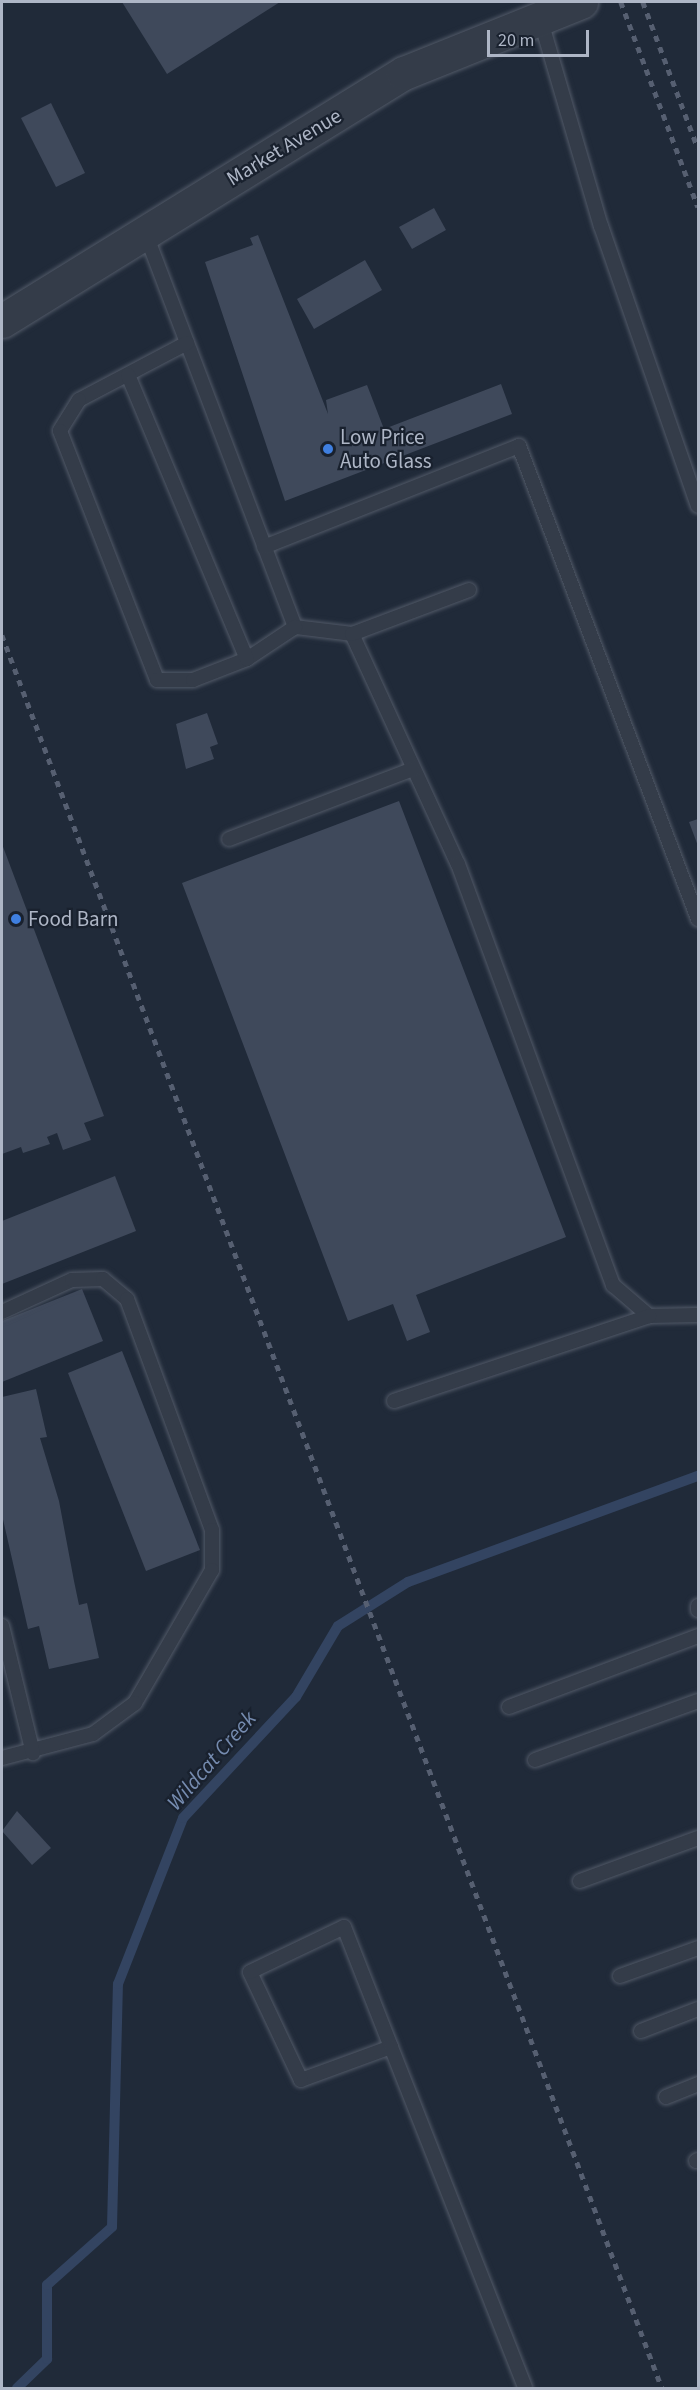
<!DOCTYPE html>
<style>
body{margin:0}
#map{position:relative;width:700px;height:2390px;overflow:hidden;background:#202a39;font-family:"Source Sans 3",sans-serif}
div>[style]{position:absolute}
.stream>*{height:10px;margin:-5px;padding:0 5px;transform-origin:5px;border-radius:5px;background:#334461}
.building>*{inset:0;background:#3f495b}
.roads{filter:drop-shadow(0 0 2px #515967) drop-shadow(0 0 2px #515967)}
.service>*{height:14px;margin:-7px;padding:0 7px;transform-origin:7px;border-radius:7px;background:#343c49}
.tertiary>*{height:33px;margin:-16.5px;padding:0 16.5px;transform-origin:16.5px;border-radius:16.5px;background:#343c49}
.rail>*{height:4.5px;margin-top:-2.25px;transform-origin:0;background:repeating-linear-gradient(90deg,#565f71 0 6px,transparent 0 12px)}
.dots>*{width:16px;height:16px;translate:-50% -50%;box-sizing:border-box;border:3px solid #19212e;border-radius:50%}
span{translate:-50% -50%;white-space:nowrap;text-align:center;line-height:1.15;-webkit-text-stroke:4.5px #19212e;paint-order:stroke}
.street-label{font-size:21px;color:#aeb6c6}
.poi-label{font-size:21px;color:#aeb6c6}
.left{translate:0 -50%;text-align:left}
.water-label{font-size:22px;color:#758baf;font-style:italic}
.frame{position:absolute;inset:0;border:3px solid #aeb6c6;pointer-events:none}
.scale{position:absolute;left:487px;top:30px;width:102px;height:27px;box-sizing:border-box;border:3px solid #aeb6c6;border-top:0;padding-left:8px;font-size:18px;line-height:21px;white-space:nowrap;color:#aeb6c6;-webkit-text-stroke:4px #19212e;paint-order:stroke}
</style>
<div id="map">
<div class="stream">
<div style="left:17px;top:2388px;width:42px;rotate:-44deg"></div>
<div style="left:47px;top:2359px;width:74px;rotate:-90deg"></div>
<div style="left:47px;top:2285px;width:87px;rotate:-41.7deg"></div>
<div style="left:112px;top:2227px;width:243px;rotate:-88.6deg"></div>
<div style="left:118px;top:1984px;width:178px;rotate:-68.6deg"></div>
<div style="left:183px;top:1818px;width:166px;rotate:-47deg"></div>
<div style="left:296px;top:1697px;width:82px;rotate:-59.4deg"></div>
<div style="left:338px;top:1626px;width:83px;rotate:-32.2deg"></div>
<div style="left:408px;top:1582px;width:309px;rotate:-20.1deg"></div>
</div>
<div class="building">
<div style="clip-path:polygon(122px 2px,280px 2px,167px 74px)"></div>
<div style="clip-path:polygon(51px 103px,85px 173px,56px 187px,21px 118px)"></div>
<div style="clip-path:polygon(434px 208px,446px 230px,412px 249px,399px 227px)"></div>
<div style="clip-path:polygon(258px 235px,328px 414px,326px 400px,367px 385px,384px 429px,501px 384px,512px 414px,285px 501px,205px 262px,253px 245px,250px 238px)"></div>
<div style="clip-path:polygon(365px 260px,382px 290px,314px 329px,297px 299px)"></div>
<div style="clip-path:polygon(207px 713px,218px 744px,210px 747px,214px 759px,186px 769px,176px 724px)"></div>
<div style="clip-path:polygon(399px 801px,566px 1237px,416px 1295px,430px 1332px,407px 1341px,393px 1304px,348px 1321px,182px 883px)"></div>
<div style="clip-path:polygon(698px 819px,698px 846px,689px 822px)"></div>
<div style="clip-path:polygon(2px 844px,104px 1116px,84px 1123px,91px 1140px,63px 1150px,57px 1133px,47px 1137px,50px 1144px,23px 1153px,21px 1147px,2px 1154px)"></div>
<div style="clip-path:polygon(115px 1176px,136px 1231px,2px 1284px,2px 1221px)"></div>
<div style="clip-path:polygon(82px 1289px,103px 1341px,2px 1382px,2px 1321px)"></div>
<div style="clip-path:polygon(122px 1351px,200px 1550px,146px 1571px,68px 1373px)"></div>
<div style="clip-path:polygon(36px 1389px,47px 1437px,40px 1438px,59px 1501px,74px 1581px,79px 1605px,87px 1603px,99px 1658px,49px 1669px,39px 1626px,28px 1629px,2px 1515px,2px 1397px)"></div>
<div style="clip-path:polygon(17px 1811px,51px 1848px,32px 1865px,2px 1831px)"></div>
</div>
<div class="roads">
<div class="service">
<div style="left:540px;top:18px;width:217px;rotate:73.7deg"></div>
<div style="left:601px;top:226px;width:296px;rotate:70.9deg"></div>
<div style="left:145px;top:232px;width:423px;rotate:69.2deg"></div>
<div style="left:295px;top:627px;width:57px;rotate:7deg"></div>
<div style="left:352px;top:634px;width:253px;rotate:65.3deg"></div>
<div style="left:458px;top:864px;width:449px;rotate:69.8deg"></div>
<div style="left:613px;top:1285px;width:48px;rotate:40.7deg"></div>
<div style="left:649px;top:1316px;width:49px;rotate:-1.2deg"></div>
<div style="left:187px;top:343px;width:122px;rotate:152.2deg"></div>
<div style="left:79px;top:400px;width:36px;rotate:122deg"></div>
<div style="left:60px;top:431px;width:267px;rotate:68.7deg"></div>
<div style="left:157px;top:680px;width:36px"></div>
<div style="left:193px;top:680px;width:58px;rotate:-21.3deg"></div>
<div style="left:247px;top:659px;width:58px;rotate:-33.7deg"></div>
<div style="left:128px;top:375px;width:308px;rotate:67.3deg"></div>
<div style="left:264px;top:547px;width:274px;rotate:-21.6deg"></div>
<div style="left:519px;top:446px;width:506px;rotate:69.27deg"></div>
<div style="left:352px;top:634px;width:125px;rotate:-20.6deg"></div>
<div style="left:229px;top:839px;width:197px;rotate:-20.8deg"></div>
<div style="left:2px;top:1312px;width:77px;rotate:-24.6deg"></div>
<div style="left:72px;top:1280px;width:31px;rotate:-2deg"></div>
<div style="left:103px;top:1279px;width:31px;rotate:40deg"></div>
<div style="left:127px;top:1299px;width:246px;rotate:69.8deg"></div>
<div style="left:212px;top:1530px;width:40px;rotate:90deg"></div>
<div style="left:212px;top:1570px;width:154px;rotate:120.1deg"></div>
<div style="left:135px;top:1703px;width:52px;rotate:143.6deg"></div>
<div style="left:93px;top:1734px;width:94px;rotate:165.2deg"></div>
<div style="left:394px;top:1401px;width:269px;rotate:-18.4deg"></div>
<div style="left:698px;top:1606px;width:4px;rotate:90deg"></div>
<div style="left:2px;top:1626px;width:131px;rotate:76.3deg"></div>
<div style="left:509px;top:1707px;width:202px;rotate:-20.6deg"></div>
<div style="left:535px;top:1760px;width:173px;rotate:-19.9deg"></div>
<div style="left:580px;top:1881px;width:126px;rotate:-20deg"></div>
<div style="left:620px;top:1976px;width:83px;rotate:-19.7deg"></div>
<div style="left:641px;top:2031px;width:61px;rotate:-21.1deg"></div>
<div style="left:391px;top:2047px;width:96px;rotate:159.9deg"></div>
<div style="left:301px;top:2080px;width:119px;rotate:-115.3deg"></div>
<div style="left:250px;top:1972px;width:104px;rotate:-25.6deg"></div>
<div style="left:344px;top:1927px;width:129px;rotate:68.6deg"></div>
<div style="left:391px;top:2047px;width:366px;rotate:68.5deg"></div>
<div style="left:666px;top:2097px;width:35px;rotate:-22deg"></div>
<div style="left:696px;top:2161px;width:2px;rotate:-27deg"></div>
</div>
<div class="tertiary">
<div style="left:2px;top:321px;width:472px;rotate:-31.7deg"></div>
<div style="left:404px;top:73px;width:191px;rotate:-21.9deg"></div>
</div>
</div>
<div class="rail">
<div style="left:621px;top:2px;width:219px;rotate:69.4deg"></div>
<div style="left:643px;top:2px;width:156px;rotate:69.4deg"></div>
<div style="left:2px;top:635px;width:1873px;rotate:69.37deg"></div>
</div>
<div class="dots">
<div style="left:328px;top:449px;background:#3f7fe0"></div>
<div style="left:16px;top:919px;background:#3f7fe0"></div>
</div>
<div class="street-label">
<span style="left:284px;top:147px;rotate:-31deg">Market Avenue</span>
</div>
<div class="poi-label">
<span class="left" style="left:340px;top:449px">Low Price<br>Auto Glass</span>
<span class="left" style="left:28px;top:919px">Food Barn</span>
</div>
<div class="water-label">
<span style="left:212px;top:1761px;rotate:-49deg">Wildcat Creek</span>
</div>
<div class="frame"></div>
<div class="scale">20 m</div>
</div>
